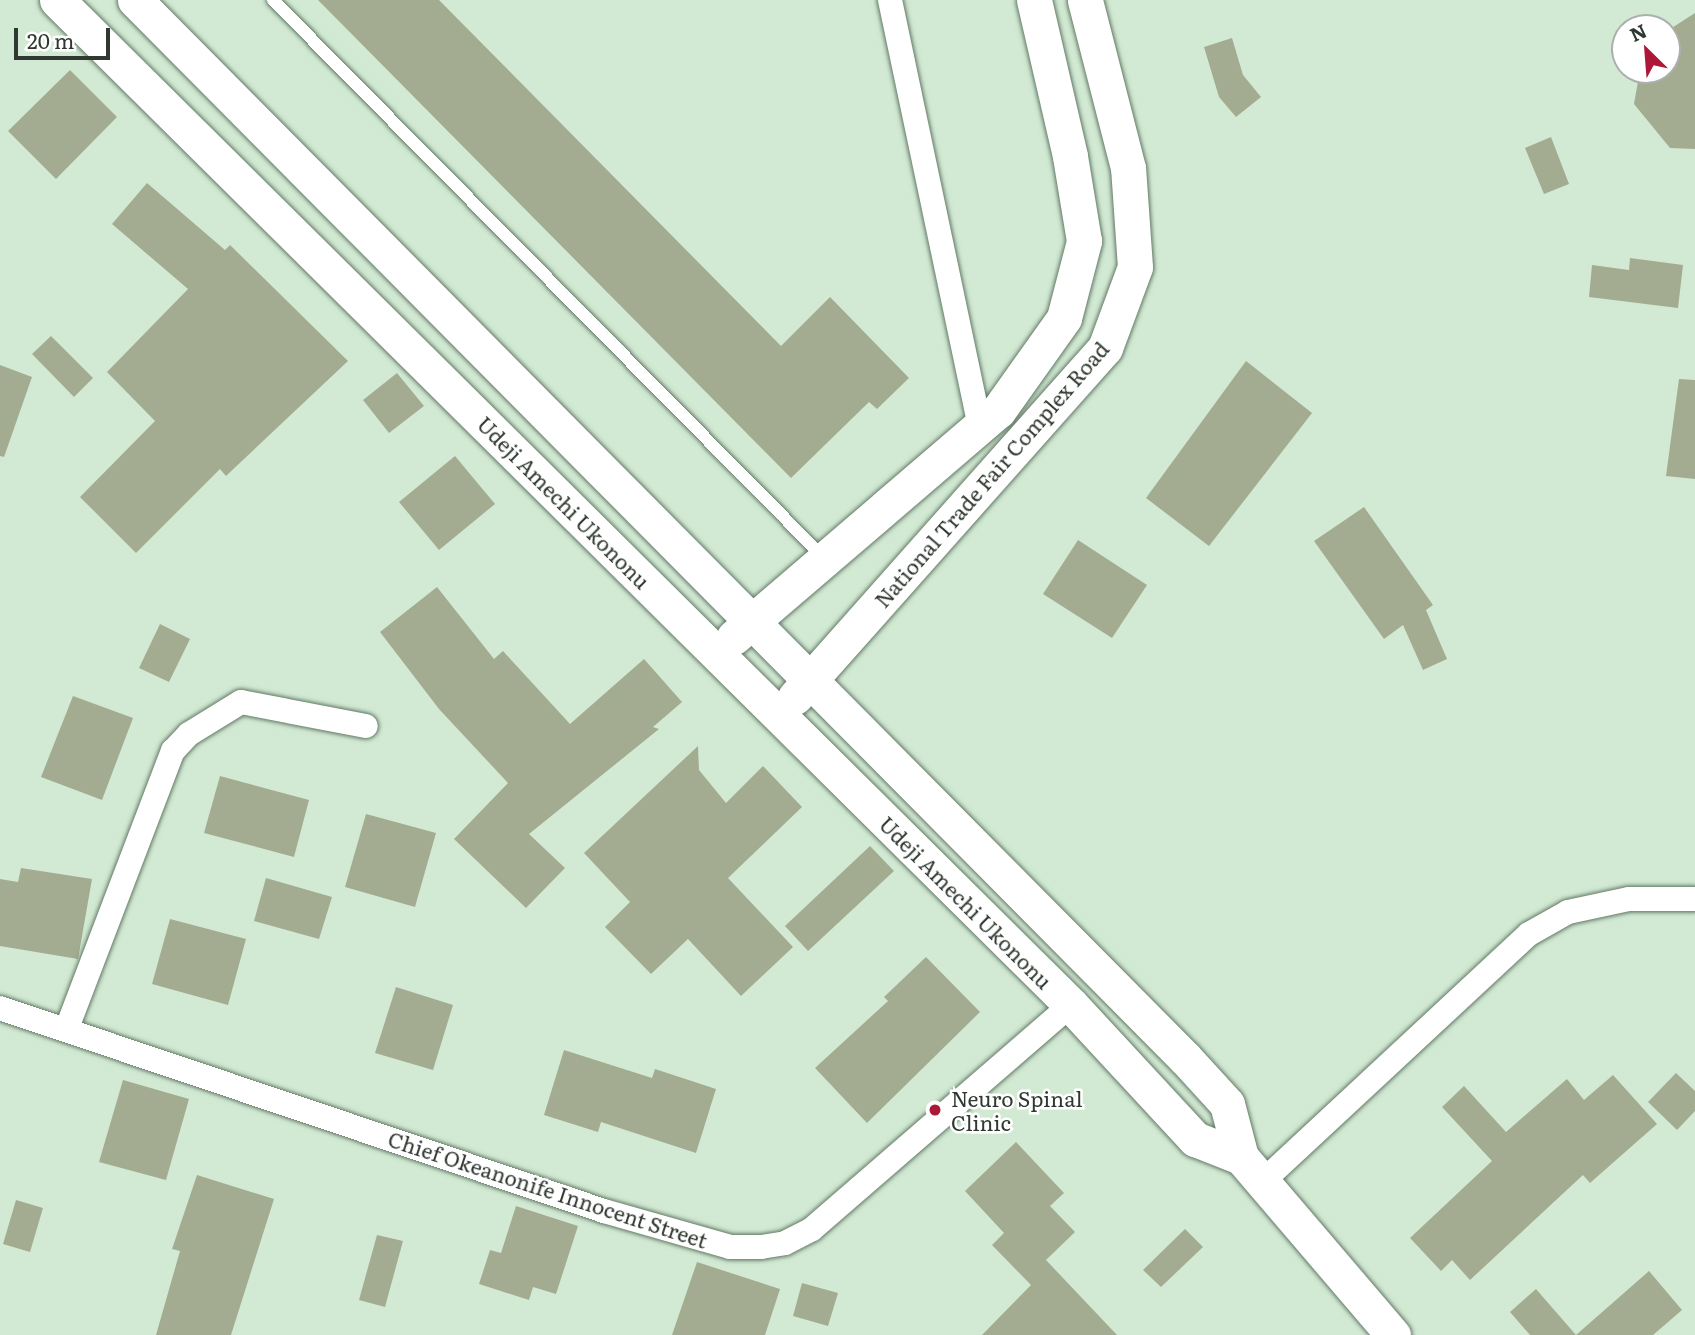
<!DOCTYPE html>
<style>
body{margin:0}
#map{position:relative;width:1695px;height:1335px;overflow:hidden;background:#d2ead4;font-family:Literata,serif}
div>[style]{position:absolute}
.building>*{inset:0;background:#a3ac90}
.roads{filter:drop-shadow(0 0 2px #637965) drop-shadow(0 0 2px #637965)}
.service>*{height:12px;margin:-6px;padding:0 6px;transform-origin:6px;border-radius:6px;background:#fff}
.minor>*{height:24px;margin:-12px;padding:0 12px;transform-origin:12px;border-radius:12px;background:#fff}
.secondary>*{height:35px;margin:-17.5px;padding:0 17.5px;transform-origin:17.5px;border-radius:17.5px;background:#fff}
.dots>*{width:19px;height:19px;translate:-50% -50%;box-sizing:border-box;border:4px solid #fff;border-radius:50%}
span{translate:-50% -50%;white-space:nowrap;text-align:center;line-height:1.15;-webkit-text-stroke:5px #fff;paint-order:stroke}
.street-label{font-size:21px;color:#303931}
.poi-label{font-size:21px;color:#303931}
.left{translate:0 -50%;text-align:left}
.north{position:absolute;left:1611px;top:14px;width:70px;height:70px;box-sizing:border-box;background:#fff;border:2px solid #acb0ad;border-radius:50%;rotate:335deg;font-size:19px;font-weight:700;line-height:28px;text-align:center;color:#303931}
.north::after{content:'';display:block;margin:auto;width:24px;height:32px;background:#ad1838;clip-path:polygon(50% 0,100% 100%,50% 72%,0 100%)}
.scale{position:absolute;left:14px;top:28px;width:96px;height:32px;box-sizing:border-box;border:4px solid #303931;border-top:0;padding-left:9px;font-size:21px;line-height:24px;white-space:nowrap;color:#303931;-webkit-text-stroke:5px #fff;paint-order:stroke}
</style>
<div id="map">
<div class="building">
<div style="clip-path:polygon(318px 0,439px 0,781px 346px,830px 297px,909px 378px,877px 409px,869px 402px,791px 478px)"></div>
<div style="clip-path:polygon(1695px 13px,1695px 149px,1670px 148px,1634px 104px,1640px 70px,1667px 70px,1667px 31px)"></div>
<div style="clip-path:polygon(1232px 38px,1243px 75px,1261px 97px,1236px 117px,1219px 97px,1204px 47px)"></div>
<div style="clip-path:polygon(70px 70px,117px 117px,56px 179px,8px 131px)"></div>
<div style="clip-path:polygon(1551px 137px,1569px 184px,1544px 194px,1525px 148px)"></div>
<div style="clip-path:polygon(147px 183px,225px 250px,230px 245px,348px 361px,226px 476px,220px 469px,136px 553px,80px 497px,155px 421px,107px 372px,188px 289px,112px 224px)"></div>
<div style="clip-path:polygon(1630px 258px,1683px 265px,1678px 308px,1589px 297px,1592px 265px,1629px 270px)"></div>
<div style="clip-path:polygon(51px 336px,93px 378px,74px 397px,32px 354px)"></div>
<div style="clip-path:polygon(1246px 361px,1312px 413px,1209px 546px,1146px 498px)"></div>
<div style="clip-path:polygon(0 365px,32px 377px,4px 457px,0 456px)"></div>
<div style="clip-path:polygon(397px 373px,424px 406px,389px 433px,363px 400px)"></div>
<div style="clip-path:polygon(1679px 379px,1695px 380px,1695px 479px,1666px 476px)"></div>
<div style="clip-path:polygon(455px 456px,495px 504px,439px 550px,399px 502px)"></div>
<div style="clip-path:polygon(1364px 507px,1433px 605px,1426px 610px,1447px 659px,1423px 670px,1403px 625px,1384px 639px,1314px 541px)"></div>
<div style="clip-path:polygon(1078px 540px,1147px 585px,1112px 638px,1043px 594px)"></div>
<div style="clip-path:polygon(437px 587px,494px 659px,503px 651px,570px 724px,644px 659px,682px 702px,653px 727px,659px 729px,529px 834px,565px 868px,526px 908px,454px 839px,508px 783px,439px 709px,380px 632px)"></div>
<div style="clip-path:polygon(160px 624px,190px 639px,169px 682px,139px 668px)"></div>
<div style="clip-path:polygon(73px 696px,133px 718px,102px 800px,41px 777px)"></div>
<div style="clip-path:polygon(698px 746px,699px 770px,726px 803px,763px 766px,802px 807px,728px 878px,793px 947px,741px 996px,688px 939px,651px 974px,605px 927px,630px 902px,584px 853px)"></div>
<div style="clip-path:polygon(220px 776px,309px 800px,294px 857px,204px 833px)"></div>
<div style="clip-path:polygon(366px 814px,436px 833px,415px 907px,345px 887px)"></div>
<div style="clip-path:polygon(870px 846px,894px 871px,808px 951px,785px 926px)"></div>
<div style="clip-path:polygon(21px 868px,92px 879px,78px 959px,0 946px,0 879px,18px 882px)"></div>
<div style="clip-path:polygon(266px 878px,332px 897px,319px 939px,254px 921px)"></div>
<div style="clip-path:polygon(170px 919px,246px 939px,228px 1005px,152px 984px)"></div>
<div style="clip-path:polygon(926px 957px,980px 1012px,867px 1123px,815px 1068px,888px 1001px,884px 997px)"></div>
<div style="clip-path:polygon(396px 987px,453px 1005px,433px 1070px,375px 1053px)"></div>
<div style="clip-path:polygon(564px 1050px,652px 1078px,655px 1069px,716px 1089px,696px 1153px,601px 1122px,598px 1132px,544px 1115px)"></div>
<div style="clip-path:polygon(1676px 1073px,1695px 1091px,1695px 1111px,1677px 1130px,1648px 1102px)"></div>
<div style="clip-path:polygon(1613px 1075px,1657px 1124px,1590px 1183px,1583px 1175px,1470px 1280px,1452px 1260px,1441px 1271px,1410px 1238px,1492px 1161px,1442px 1107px,1464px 1086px,1506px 1132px,1567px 1079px,1584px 1100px)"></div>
<div style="clip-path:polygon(123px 1080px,189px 1099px,166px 1180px,99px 1162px)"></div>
<div style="clip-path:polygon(1016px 1142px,1064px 1193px,1050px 1206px,1075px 1232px,1046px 1260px,1117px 1335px,982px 1335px,1031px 1285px,992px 1245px,1004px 1233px,965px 1191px)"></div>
<div style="clip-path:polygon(197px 1175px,274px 1199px,231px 1335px,156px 1335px,180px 1251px,172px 1249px)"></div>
<div style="clip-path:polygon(16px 1200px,43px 1208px,30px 1252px,3px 1244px)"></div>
<div style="clip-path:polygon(516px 1206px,578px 1226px,556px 1294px,533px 1287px,529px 1300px,479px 1284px,490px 1250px,501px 1253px)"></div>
<div style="clip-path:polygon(1185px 1229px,1203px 1247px,1161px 1287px,1143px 1270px)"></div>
<div style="clip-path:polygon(377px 1235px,403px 1241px,385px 1307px,359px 1300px)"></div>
<div style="clip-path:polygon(697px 1262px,780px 1289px,765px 1335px,672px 1335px)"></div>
<div style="clip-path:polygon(1649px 1271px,1682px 1310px,1653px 1335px,1576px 1335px)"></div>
<div style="clip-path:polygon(802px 1283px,838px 1293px,828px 1326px,793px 1316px)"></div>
<div style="clip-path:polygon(1536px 1289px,1576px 1335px,1530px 1335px,1510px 1312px)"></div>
</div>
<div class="roads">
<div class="service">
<div style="left:273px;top:0;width:784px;rotate:45.36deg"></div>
</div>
<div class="minor">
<div style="left:890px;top:0;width:437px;rotate:78.1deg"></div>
<div style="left:0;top:1008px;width:637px;rotate:18.58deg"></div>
<div style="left:604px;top:1211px;width:131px;rotate:15.9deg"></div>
<div style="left:730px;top:1247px;width:31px"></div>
<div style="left:761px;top:1247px;width:24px;rotate:-9deg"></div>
<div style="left:785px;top:1243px;width:30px;rotate:-27deg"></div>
<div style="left:812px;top:1229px;width:342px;rotate:-40.9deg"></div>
<div style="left:67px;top:1028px;width:297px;rotate:-69.1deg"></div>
<div style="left:173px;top:751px;width:23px;rotate:-47deg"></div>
<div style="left:189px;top:734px;width:61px;rotate:-31.6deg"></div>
<div style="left:241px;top:702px;width:127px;rotate:10.9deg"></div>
<div style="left:1262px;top:1182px;width:364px;rotate:-42.9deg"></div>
<div style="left:1529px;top:934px;width:45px;rotate:-29.4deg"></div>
<div style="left:1568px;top:912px;width:62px;rotate:-12deg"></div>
<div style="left:1629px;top:899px;width:66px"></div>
</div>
<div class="secondary">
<div style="left:57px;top:0;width:1428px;rotate:44.74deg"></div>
<div style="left:1071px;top:1005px;width:183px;rotate:47.2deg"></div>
<div style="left:1195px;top:1139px;width:49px;rotate:21.4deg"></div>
<div style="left:135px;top:0;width:1491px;rotate:45.22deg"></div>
<div style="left:1185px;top:1058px;width:62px;rotate:47.6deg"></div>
<div style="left:1227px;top:1104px;width:55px;rotate:75.2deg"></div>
<div style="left:1241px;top:1157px;width:234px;rotate:49.5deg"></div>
<div style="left:734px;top:637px;width:348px;rotate:-40.6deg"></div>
<div style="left:998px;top:411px;width:114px;rotate:-54.6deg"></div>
<div style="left:1064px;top:318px;width:80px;rotate:-75.4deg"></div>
<div style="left:1084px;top:241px;width:86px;rotate:-99.4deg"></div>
<div style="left:1070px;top:156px;width:160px;rotate:-103deg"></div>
<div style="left:795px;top:697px;width:467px;rotate:-48.4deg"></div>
<div style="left:1105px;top:348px;width:86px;rotate:-69.7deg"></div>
<div style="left:1135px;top:267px;width:99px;rotate:-94deg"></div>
<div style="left:1128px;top:168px;width:173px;rotate:-104.4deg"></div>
</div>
</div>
<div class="dots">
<div style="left:935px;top:1110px;background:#ad1838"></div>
</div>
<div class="street-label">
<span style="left:991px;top:474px;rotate:-49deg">National Trade Fair Complex Road</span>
<span style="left:564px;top:502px;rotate:45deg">Udeji Amechi Ukononu</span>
<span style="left:966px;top:902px;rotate:45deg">Udeji Amechi Ukononu</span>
<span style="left:548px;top:1189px;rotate:18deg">Chief Okeanonife Innocent Street</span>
</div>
<div class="poi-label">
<span class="left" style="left:951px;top:1110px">Neuro Spinal<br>Clinic</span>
</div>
<div class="north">N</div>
<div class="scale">20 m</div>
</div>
